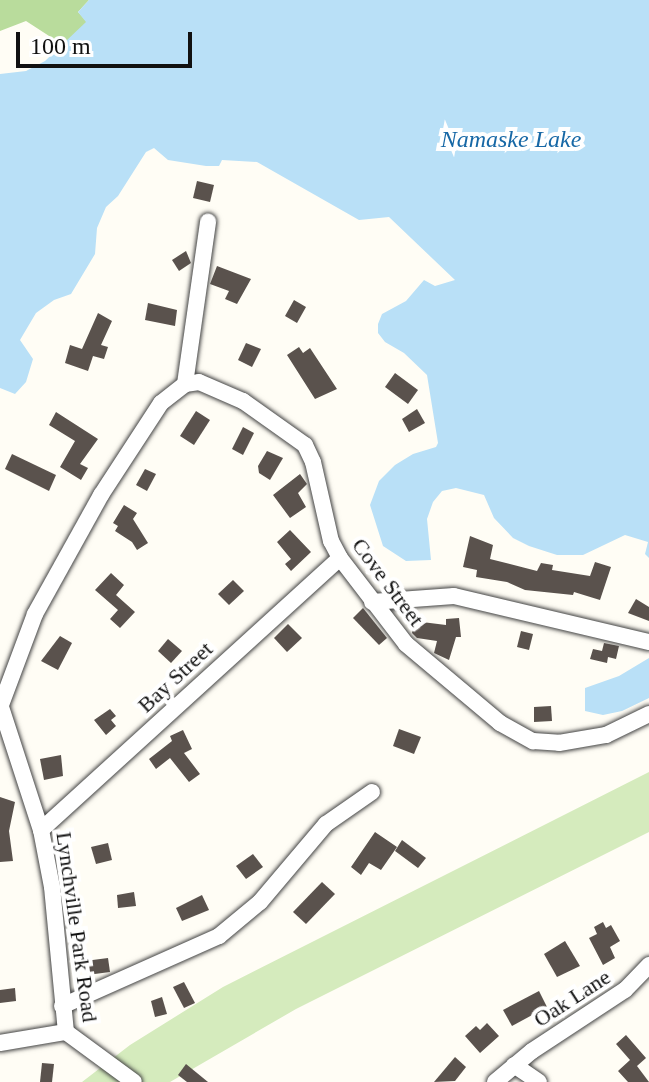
<!DOCTYPE html>
<style>
body{margin:0}
#map{position:relative;width:649px;height:1082px;overflow:hidden;background:#fffdf5;font-family:"Times New Roman",serif}
div>[style]{position:absolute}
.green>*{inset:0;background:#d5ebbd}
.forest>*{inset:0;background:#b9dc9c}
.water>*{inset:0;background:#b9e0f7}
.building>*{inset:0;background:#5a524d}
.roads{filter:drop-shadow(0 0 2px #444) drop-shadow(0 0 2px #444)}
.minor>*{height:16px;margin:-8px;padding:0 8px;transform-origin:8px;border-radius:8px;background:#fff}
span{translate:-50% -50%;white-space:nowrap;text-align:center;line-height:1.15;-webkit-text-stroke:8px #fff;paint-order:stroke}
.street-label{font-size:22px;color:#111}
.water-label{font-size:24px;color:#1768a6;font-style:italic}
.scale{position:absolute;left:16px;top:32px;width:176px;height:36px;box-sizing:border-box;border:4px solid #111;border-top:0;padding-left:10px;font-size:24px;line-height:28px;white-space:nowrap;color:#111;-webkit-text-stroke:6px #fff;paint-order:stroke}
</style>
<div id="map">
<div class="green">
<div style="clip-path:polygon(649px 772px,649px 832px,296px 1009px,170px 1082px,82px 1082px,130px 1045px,223px 987px)"></div>
</div>
<div class="forest">
<div style="clip-path:polygon(0 0,89px 0,78px 12px,87px 22px,63px 45px,26px 21px,0 31px)"></div>
</div>
<div class="water">
<div style="clip-path:polygon(89px 0,649px 0,649px 558px,645px 554px,648px 542px,625px 535px,583px 555px,557px 555px,529px 546px,513px 538px,494px 518px,484px 495px,456px 488px,442px 491px,433px 502px,427px 519px,431px 560px,406px 561px,383px 546px,370px 505px,379px 481px,395px 465px,413px 454px,436px 447px,438px 443px,427px 375px,404px 353px,385px 342px,378px 333px,378px 324px,382px 314px,406px 301px,424px 280px,435px 286px,455px 280px,389px 217px,359px 220px,257px 162px,222px 160px,219px 166px,206px 166px,168px 160px,154px 148px,146px 152px,118px 196px,106px 207px,97px 228px,95px 254px,71px 294px,54px 300px,36px 313px,20px 340px,33px 359px,26px 382px,15px 394px,0 388px,0 74px,26px 71px,45px 61px,86px 22px,78px 12px)"></div>
<div style="clip-path:polygon(649px 658px,649px 698px,622px 711px,603px 715px,585px 711px,585px 688px,619px 676px)"></div>
</div>
<div class="building">
<div style="clip-path:polygon(197px 181px,214px 185px,210px 202px,193px 198px)"></div>
<div style="clip-path:polygon(186px 251px,191px 263px,179px 271px,172px 260px)"></div>
<div style="clip-path:polygon(217px 266px,251px 279px,237px 304px,225px 299px,229px 291px,210px 284px)"></div>
<div style="clip-path:polygon(294px 300px,306px 307px,297px 323px,285px 316px)"></div>
<div style="clip-path:polygon(148px 303px,177px 310px,175px 326px,145px 320px)"></div>
<div style="clip-path:polygon(98px 313px,112px 321px,101px 345px,108px 347px,104px 359px,93px 356px,88px 371px,65px 363px,70px 345px,82px 349px)"></div>
<div style="clip-path:polygon(246px 343px,261px 349px,252px 367px,238px 360px)"></div>
<div style="clip-path:polygon(299px 347px,303px 353px,310px 348px,337px 389px,315px 399px,287px 355px)"></div>
<div style="clip-path:polygon(395px 373px,418px 390px,408px 404px,385px 387px)"></div>
<div style="clip-path:polygon(417px 409px,425px 423px,409px 432px,402px 419px)"></div>
<div style="clip-path:polygon(196px 411px,210px 420px,194px 445px,180px 436px)"></div>
<div style="clip-path:polygon(56px 412px,98px 439px,80px 464px,88px 468px,81px 480px,60px 467px,75px 441px,49px 425px)"></div>
<div style="clip-path:polygon(243px 427px,254px 433px,243px 455px,232px 449px)"></div>
<div style="clip-path:polygon(267px 451px,283px 458px,270px 480px,259px 473px,258px 466px)"></div>
<div style="clip-path:polygon(12px 454px,56px 475px,49px 491px,5px 469px)"></div>
<div style="clip-path:polygon(145px 469px,156px 474px,147px 491px,136px 485px)"></div>
<div style="clip-path:polygon(300px 474px,307px 484px,298px 493px,306px 507px,290px 518px,273px 495px)"></div>
<div style="clip-path:polygon(124px 505px,137px 513px,133px 519px,148px 543px,137px 550px,132px 542px,115px 531px,118px 526px,113px 523px)"></div>
<div style="clip-path:polygon(290px 530px,311px 552px,291px 571px,285px 564px,291px 559px,277px 542px)"></div>
<div style="clip-path:polygon(470px 536px,493px 545px,490px 559px,537px 571px,541px 563px,553px 565px,552px 570px,590px 576px,595px 562px,611px 567px,600px 600px,574px 592px,573px 595px,525px 590px,507px 582px,476px 577px,477px 570px,463px 567px)"></div>
<div style="clip-path:polygon(111px 573px,124px 585px,116px 595px,135px 612px,120px 628px,110px 619px,118px 610px,95px 590px)"></div>
<div style="clip-path:polygon(233px 580px,244px 591px,229px 605px,218px 594px)"></div>
<div style="clip-path:polygon(636px 599px,649px 607px,649px 621px,628px 613px)"></div>
<div style="clip-path:polygon(363px 608px,387px 638px,379px 645px,353px 618px)"></div>
<div style="clip-path:polygon(459px 618px,461px 637px,456px 637px,449px 660px,434px 653px,437px 641px,417px 638px,412px 633px,414px 621px,446px 625px,446px 619px)"></div>
<div style="clip-path:polygon(288px 624px,302px 638px,287px 652px,274px 638px)"></div>
<div style="clip-path:polygon(521px 631px,533px 634px,529px 650px,517px 647px)"></div>
<div style="clip-path:polygon(60px 636px,72px 643px,58px 670px,41px 661px)"></div>
<div style="clip-path:polygon(168px 639px,182px 651px,171px 663px,158px 651px)"></div>
<div style="clip-path:polygon(604px 643px,619px 646px,616px 659px,608px 657px,607px 663px,590px 659px,593px 649px,602px 651px)"></div>
<div style="clip-path:polygon(551px 706px,552px 721px,534px 722px,534px 707px)"></div>
<div style="clip-path:polygon(110px 709px,116px 716px,111px 720px,116px 726px,106px 735px,94px 720px)"></div>
<div style="clip-path:polygon(399px 729px,421px 737px,414px 754px,393px 746px)"></div>
<div style="clip-path:polygon(183px 730px,192px 749px,184px 753px,200px 774px,189px 782px,170px 758px,156px 769px,149px 759px,172px 741px,170px 736px)"></div>
<div style="clip-path:polygon(61px 755px,63px 776px,44px 780px,40px 759px)"></div>
<div style="clip-path:polygon(0 797px,15px 802px,9px 831px,13px 861px,0 862px)"></div>
<div style="clip-path:polygon(375px 832px,397px 847px,381px 870px,369px 863px,361px 875px,351px 867px)"></div>
<div style="clip-path:polygon(402px 840px,426px 858px,418px 868px,395px 851px)"></div>
<div style="clip-path:polygon(108px 843px,112px 860px,96px 864px,91px 847px)"></div>
<div style="clip-path:polygon(253px 854px,263px 867px,246px 879px,236px 866px)"></div>
<div style="clip-path:polygon(322px 882px,335px 894px,306px 924px,293px 912px)"></div>
<div style="clip-path:polygon(134px 892px,136px 906px,118px 908px,117px 895px)"></div>
<div style="clip-path:polygon(202px 895px,209px 910px,182px 921px,176px 908px)"></div>
<div style="clip-path:polygon(603px 922px,606px 928px,611px 925px,620px 941px,610px 947px,615px 958px,603px 965px,589px 938px,597px 934px,594px 927px)"></div>
<div style="clip-path:polygon(565px 941px,580px 966px,557px 977px,544px 954px)"></div>
<div style="clip-path:polygon(108px 958px,110px 972px,87px 975px,85px 961px)"></div>
<div style="clip-path:polygon(184px 982px,195px 1003px,184px 1008px,173px 987px)"></div>
<div style="clip-path:polygon(15px 988px,16px 1001px,0 1003px,0 990px)"></div>
<div style="clip-path:polygon(539px 991px,547px 1007px,512px 1026px,503px 1010px)"></div>
<div style="clip-path:polygon(162px 997px,167px 1014px,155px 1017px,151px 1001px)"></div>
<div style="clip-path:polygon(487px 1023px,499px 1036px,480px 1053px,465px 1036px,476px 1026px,480px 1030px)"></div>
<div style="clip-path:polygon(626px 1035px,646px 1058px,637px 1066px,649px 1082px,628px 1082px,618px 1071px,630px 1060px,616px 1044px)"></div>
<div style="clip-path:polygon(455px 1057px,466px 1067px,455px 1081px,434px 1082px)"></div>
<div style="clip-path:polygon(42px 1063px,54px 1064px,52px 1082px,40px 1082px)"></div>
<div style="clip-path:polygon(186px 1064px,208px 1082px,187px 1082px,178px 1075px)"></div>
</div>
<div class="roads">
<div class="minor">
<div style="left:185px;top:384px;width:164px;rotate:-81.9deg"></div>
<div style="left:372px;top:602px;width:82px;rotate:-4.2deg"></div>
<div style="left:454px;top:596px;width:200px;rotate:13.3deg"></div>
<div style="left:0;top:704px;width:133px;rotate:72deg"></div>
<div style="left:41px;top:830px;width:58px;rotate:79.1deg"></div>
<div style="left:52px;top:887px;width:146px;rotate:84.5deg"></div>
<div style="left:66px;top:1032px;width:84px;rotate:36.3deg"></div>
<div style="left:1px;top:705px;width:97px;rotate:-69.5deg"></div>
<div style="left:35px;top:614px;width:136px;rotate:-61deg"></div>
<div style="left:101px;top:495px;width:110px;rotate:-56.9deg"></div>
<div style="left:161px;top:403px;width:31px;rotate:-38deg"></div>
<div style="left:185px;top:384px;width:14px;rotate:-8deg"></div>
<div style="left:199px;top:382px;width:48px;rotate:23.4deg"></div>
<div style="left:243px;top:401px;width:76px;rotate:35.4deg"></div>
<div style="left:305px;top:445px;width:19px;rotate:65deg"></div>
<div style="left:313px;top:462px;width:81px;rotate:77.2deg"></div>
<div style="left:331px;top:541px;width:19px;rotate:62deg"></div>
<div style="left:340px;top:558px;width:108px;rotate:52.5deg"></div>
<div style="left:406px;top:644px;width:123px;rotate:40deg"></div>
<div style="left:500px;top:723px;width:38px;rotate:29deg"></div>
<div style="left:533px;top:741px;width:26px;rotate:4deg"></div>
<div style="left:559px;top:743px;width:48px;rotate:-9.7deg"></div>
<div style="left:606px;top:735px;width:48px;rotate:-26deg"></div>
<div style="left:41px;top:830px;width:404px;rotate:-42.3deg"></div>
<div style="left:62px;top:1006px;width:172px;rotate:-24deg"></div>
<div style="left:219px;top:936px;width:53px;rotate:-39.7deg"></div>
<div style="left:260px;top:902px;width:102px;rotate:-49.8deg"></div>
<div style="left:326px;top:824px;width:56px;rotate:-34.8deg"></div>
<div style="left:0;top:1043px;width:67px;rotate:-9.5deg"></div>
<div style="left:514px;top:1065px;width:30px;rotate:34deg"></div>
<div style="left:495px;top:1082px;width:48px;rotate:-40deg"></div>
<div style="left:532px;top:1051px;width:111px;rotate:-33.3deg"></div>
<div style="left:625px;top:990px;width:35px;rotate:-46deg"></div>
</div>
</div>
<div class="street-label">
<span style="left:388px;top:582px;rotate:53deg">Cove Street</span>
<span style="left:175px;top:677px;rotate:-43deg">Bay Street</span>
<span style="left:77px;top:927px;rotate:82deg">Lynchville Park Road</span>
<span style="left:572px;top:998px;rotate:-33deg">Oak Lane</span>
</div>
<div class="water-label">
<span style="left:511px;top:140px">Namaske Lake</span>
</div>
<div class="scale">100 m</div>
</div>
